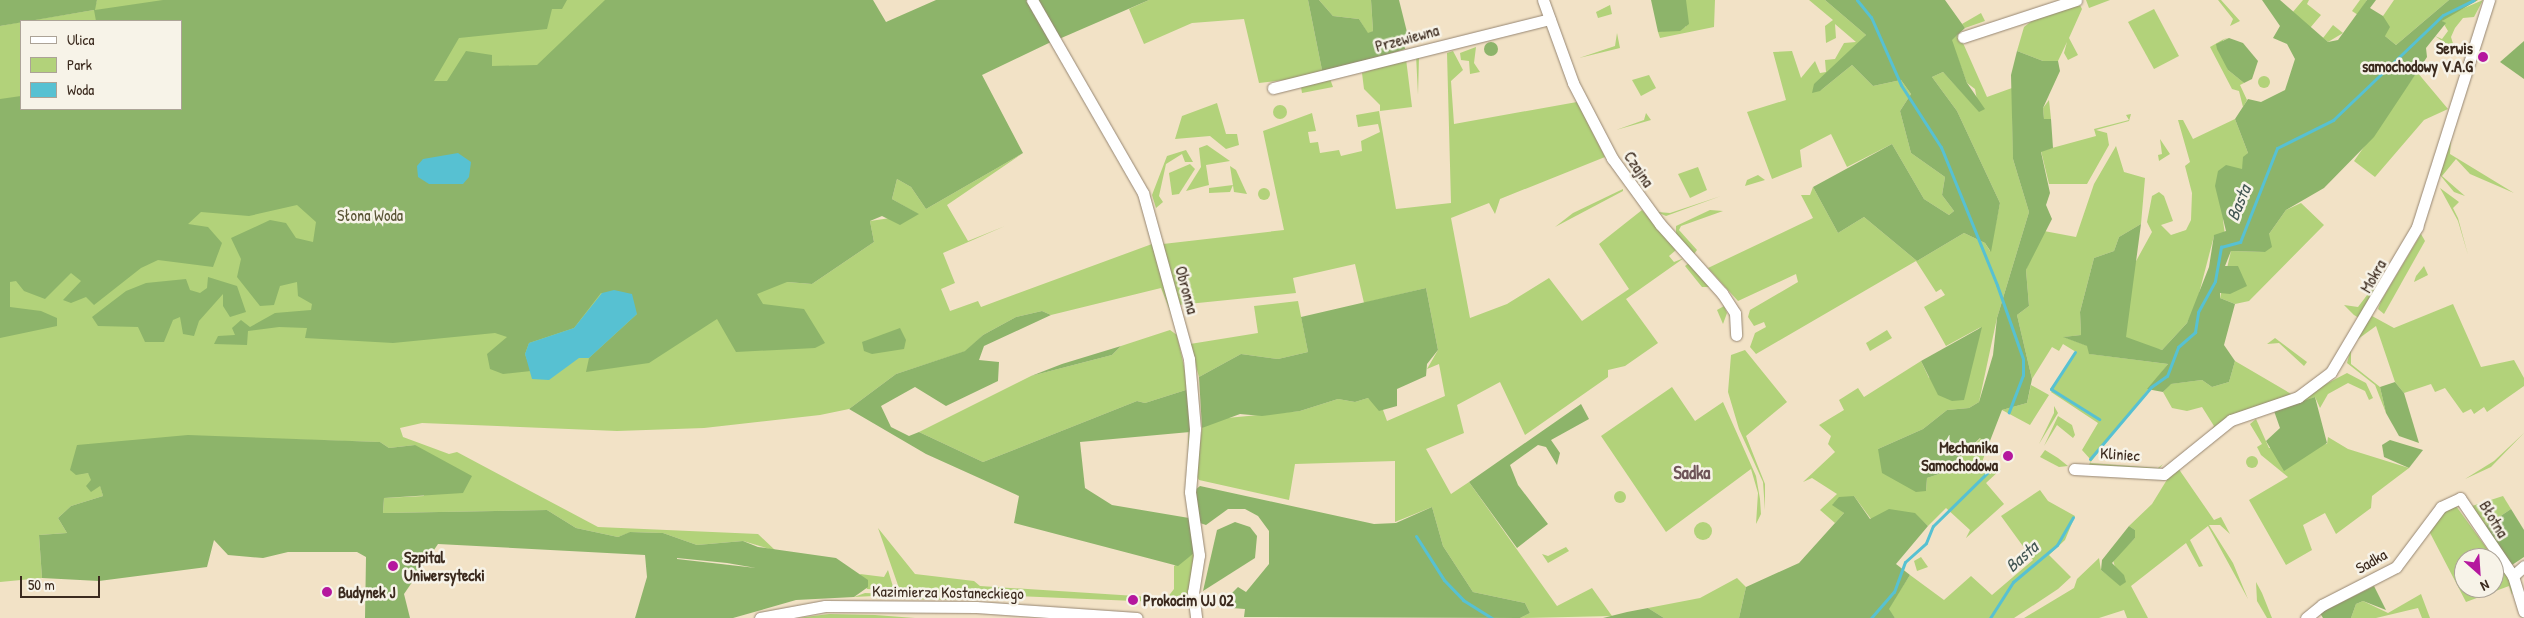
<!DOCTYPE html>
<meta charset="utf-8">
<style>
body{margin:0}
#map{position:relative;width:2524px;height:618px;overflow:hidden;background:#f2e2c6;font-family:"Patrick Hand",sans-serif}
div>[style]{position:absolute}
.green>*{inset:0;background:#b2d27a}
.round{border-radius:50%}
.forest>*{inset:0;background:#8db46a}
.water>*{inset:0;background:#57c1d2}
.stream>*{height:3px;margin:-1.5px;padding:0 1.5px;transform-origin:1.5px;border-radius:1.5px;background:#57c1d2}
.roads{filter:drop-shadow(0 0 1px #968672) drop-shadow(0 0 1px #968672)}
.minor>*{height:11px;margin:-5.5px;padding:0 5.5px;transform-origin:5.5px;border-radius:5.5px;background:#fff}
.dots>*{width:14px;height:14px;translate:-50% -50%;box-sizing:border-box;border:2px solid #f7f3e8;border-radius:50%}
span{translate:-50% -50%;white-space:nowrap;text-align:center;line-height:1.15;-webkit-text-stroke:5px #f7f3e8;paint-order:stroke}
.street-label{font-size:16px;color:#3b2a1e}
.poi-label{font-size:16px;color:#3b2a1e;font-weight:700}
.right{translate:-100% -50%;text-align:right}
.left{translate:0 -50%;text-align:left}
.park-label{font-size:16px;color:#595435}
.water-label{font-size:18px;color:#435754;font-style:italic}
.neighbourhood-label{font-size:18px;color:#6e5558;font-weight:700}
.legend{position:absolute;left:20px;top:20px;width:162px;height:90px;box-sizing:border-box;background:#f7f3e8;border:1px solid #aca397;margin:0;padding:6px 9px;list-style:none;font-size:15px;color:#3b2a1e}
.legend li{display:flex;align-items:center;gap:10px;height:25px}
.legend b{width:25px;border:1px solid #aca397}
.north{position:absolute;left:2454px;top:548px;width:50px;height:50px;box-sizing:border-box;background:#f7f3e8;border:1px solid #aca397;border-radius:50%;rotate:154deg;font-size:14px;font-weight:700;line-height:20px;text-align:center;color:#3b2a1e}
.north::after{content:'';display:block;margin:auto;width:18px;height:22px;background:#b5179e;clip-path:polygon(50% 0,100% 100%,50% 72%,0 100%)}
.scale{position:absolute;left:20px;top:576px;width:80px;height:22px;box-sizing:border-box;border:2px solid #3b2a1e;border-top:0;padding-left:6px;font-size:15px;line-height:18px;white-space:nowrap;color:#3b2a1e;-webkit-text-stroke:4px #f7f3e8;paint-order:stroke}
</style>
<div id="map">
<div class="green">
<div style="clip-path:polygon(97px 0,695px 0,787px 282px,812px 284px,874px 242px,870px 221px,918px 214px,892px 199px,897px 179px,911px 187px,926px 209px,1023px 153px,947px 205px,968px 241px,1005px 226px,943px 253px,955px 283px,941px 289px,950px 311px,978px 301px,981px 307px,1152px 244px,1172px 316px,1161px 288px,1051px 315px,1042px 311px,1016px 317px,983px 335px,966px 351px,896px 374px,849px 409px,820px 415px,704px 428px,617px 431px,422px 423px,400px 428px,403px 437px,449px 454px,457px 452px,598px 527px,758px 534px,776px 551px,743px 541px,697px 545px,663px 533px,631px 532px,618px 537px,576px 528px,547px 510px,383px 513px,384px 498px,424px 496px,415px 445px,389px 448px,380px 442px,276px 439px,76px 475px,88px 473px,100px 485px,103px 496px,71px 506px,58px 518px,67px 533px,39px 535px,42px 578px,0 582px,0 26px,21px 22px,21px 109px,181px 109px,181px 21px,27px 21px,94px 10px)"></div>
<div style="clip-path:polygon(1149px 0,1308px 0,1323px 75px,1259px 83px,1244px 19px,1192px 23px,1144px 44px,1129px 9px)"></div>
<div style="clip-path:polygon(1319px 0,1371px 0,1373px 31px,1368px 34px,1359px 19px,1333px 16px)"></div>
<div style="clip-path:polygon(1686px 0,1715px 0,1714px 27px,1660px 38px,1658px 32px,1686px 27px)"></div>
<div style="clip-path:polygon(1809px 0,1825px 0,1866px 35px,1820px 91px,1852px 65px,1873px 86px,1901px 80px,1911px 94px,1900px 111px,1911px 153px,1945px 177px,1942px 195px,1954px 211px,1949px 215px,1924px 199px,1892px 144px,1847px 167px,1831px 134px,1800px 150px,1802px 167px,1772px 179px,1747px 112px,1786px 100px,1773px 52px,1792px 51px,1801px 78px,1815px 61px,1820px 73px,1826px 72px,1825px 60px,1835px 59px,1844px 43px,1856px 42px,1835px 24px,1836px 38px,1826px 43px,1825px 26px,1833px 20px)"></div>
<div style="clip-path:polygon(2086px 0,2110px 0,2089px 8px)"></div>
<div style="clip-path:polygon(2218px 0,2221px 0,2240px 21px,2230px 26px,2233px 19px)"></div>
<div style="clip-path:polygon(2303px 0,2309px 0,2307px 4px,2321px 15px,2310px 28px,2292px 13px)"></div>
<div style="clip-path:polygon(2360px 0,2367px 0,2358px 15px,2352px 11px)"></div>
<div style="clip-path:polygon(2394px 0,2449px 0,2396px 45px,2385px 36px,2383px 16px)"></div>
<div style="clip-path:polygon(2483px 0,2474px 17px,2463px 18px,2455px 28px,2451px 37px,2455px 50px,2435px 36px,2442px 39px,2448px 31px,2442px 21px,2448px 15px)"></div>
<div style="clip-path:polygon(2079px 3px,2082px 9px,2069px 38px,2078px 55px,2068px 60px,2064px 53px,2067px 42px,2058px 61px,2043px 61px,2017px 51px,2024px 27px,2033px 20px)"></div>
<div style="clip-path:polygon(1610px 5px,1612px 14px,1598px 18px,1596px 12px)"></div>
<div style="clip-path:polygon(2154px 9px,2179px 56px,2154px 69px,2128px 22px)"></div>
<div style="clip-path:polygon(1981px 13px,1985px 21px,1965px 28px,1962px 24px)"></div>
<div style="clip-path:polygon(2333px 25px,2343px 33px,2328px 42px,2323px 38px)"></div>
<div style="clip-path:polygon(1617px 33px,1620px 48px,1579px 58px,1615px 46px)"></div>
<div style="clip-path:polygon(1959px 34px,1987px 97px,2012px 88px,2013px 159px,2029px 212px,1997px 318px,1979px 402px,1969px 408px,1947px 410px,1923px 429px,1878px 449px,1926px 491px,1927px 478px,1945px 472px,1981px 438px,1988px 446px,1982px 462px,2001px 469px,1986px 483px,2004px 504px,1966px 538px,1970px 530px,1946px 508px,1928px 526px,1915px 514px,1871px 519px,1854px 496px,1833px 504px,1844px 513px,1835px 523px,1820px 510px,1837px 494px,1812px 478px,1803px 482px,1835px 452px,1828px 444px,1831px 436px,1819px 425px,1844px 410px,1839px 400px,1858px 388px,1864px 397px,1921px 361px,1929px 378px,1981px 327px,1946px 346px,1924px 307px,1945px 295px,1941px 289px,1936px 292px,1916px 261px,1756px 354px,1750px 347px,1755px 333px,1766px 327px,1764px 322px,1754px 326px,1748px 317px,1750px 310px,1798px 282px,1796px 274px,1738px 301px,1708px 268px,1813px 218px,1801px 195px,1810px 195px,1813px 187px,1838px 233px,1864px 217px,1917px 261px,1964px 233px,1985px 243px,1990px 251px,2000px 203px,1957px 111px,1932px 77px,1943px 72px,1979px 111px,1975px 89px,1967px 83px,1951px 40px)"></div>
<div style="clip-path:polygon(2229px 38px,2223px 40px,2228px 70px,2244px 83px,2240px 85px,2247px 100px,2243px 107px,2239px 91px,2232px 89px,2210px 47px,2224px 39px)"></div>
<div style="clip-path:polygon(1474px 41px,1419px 57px,1418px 95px,1416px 55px)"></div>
<div style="clip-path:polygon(1476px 47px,1474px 63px,1480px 72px,1470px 74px,1469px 61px,1461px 60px,1460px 53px)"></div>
<div style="clip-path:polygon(1453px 51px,1463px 70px,1451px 81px,1454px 124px,1577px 102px,1605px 157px,1500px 199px,1495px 214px,1489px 203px,1451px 218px,1470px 318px,1507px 304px,1549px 278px,1582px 321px,1629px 289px,1599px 244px,1642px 210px,1676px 250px,1669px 256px,1674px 262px,1684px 258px,1626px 299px,1658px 343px,1625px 366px,1608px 370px,1608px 377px,1525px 435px,1500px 382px,1457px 405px,1464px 433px,1426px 449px,1451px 494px,1469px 482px,1557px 606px,1592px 588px,1612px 616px,1520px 618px,1530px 613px,1525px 603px,1473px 592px,1443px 546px,1432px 507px,1395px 522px,1395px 461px,1295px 464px,1289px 500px,1199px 480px,1196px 475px,1202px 428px,1216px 419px,1300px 411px,1338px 399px,1355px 402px,1368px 398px,1383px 410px,1387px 421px,1445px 396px,1439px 364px,1427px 369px,1438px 350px,1426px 288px,1364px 303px,1355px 264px,1293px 278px,1296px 293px,1178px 305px,1163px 244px,1284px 230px,1263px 131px,1312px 113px,1316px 131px,1308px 132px,1310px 143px,1318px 142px,1320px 153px,1339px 150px,1341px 156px,1362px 151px,1361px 141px,1380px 132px,1378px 124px,1358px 127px,1356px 115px,1379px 111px,1396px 209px,1451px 203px,1447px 53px)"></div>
<div style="clip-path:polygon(1406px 59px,1412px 107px,1380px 111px,1380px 105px,1364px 89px,1362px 73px)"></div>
<div style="clip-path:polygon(2417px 72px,2448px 109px,2424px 120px,2375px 177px,2354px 161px)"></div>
<div style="clip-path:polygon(1649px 75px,1656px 88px,1641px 96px,1632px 80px)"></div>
<div class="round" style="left:2258px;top:76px;width:12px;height:12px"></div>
<div style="clip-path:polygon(1330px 79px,1333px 87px,1302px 93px,1301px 87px)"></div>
<div style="clip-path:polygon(2049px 100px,2051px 119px,2044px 119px,2043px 108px)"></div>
<div style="clip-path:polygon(1217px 103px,1226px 134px,1237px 134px,1239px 145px,1226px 149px,1210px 136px,1175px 139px,1182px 116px)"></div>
<div class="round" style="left:1273px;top:105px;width:14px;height:14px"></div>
<div style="clip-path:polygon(1646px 113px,1651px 120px,1616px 130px,1644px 120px)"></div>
<div style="clip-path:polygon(2131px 114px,2129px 121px,2096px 130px,2107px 133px,2109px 145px,2087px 184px,2049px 184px,2041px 151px,2096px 136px,2094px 129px,2129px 120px,2126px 115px)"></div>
<div style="clip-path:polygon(2235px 119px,2248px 153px,2223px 220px,2225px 235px,2214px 236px,2196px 305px,2187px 323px,2162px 350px,2136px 344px,2125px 337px,2135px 263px,2152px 232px,2147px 222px,2152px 196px,2159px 192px,2164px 196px,2173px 221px,2161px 225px,2171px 235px,2186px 230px,2191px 220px,2192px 193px,2185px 166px,2190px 162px,2178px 120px,2183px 120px,2193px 139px)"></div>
<div style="clip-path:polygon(2160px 139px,2170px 154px,2159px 161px,2158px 155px,2162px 154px)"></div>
<div style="clip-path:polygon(2451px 139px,2450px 154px,2514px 193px,2470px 174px,2456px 159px,2442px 176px,2465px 196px,2454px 192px,2440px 175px)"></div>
<div style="clip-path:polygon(1207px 145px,1230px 161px,1206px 165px,1209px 185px,1186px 191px,1201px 167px,1199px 148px)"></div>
<div style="clip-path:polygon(2116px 146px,2124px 172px,2145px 178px,2141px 224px,2119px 237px,2114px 251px,2094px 258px,2080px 312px,2081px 335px,2064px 337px,2088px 346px,2090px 354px,2168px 364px,2090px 463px,2158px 468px,2163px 464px,2159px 469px,2089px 465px,2091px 460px,2082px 450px,2098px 423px,2051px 392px,2076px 352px,2063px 344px,2059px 351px,2052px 347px,2032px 379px,2017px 315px,2029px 306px,2026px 270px,2036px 243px,2044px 231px,2076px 237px,2094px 184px)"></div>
<div style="clip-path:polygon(1186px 150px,1193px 162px,1185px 162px,1182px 154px,1166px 164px,1159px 196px,1163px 202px,1156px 208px,1152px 195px,1167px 156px)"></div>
<div style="clip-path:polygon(1190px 164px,1195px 169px,1179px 194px,1172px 195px,1169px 173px)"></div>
<div style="clip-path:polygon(1230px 166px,1236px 170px,1247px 194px,1234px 192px)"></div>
<div style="clip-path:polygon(1698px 167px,1707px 190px,1690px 198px,1678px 174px)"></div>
<div style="clip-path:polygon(1758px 175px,1765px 180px,1745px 186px,1747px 180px)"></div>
<div style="clip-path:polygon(1233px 185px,1230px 192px,1209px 193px,1209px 188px)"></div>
<div class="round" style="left:1258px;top:188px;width:12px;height:12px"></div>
<div style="clip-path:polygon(2440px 188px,2459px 202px,2453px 208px,2458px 218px,2468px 255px,2458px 221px)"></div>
<div style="clip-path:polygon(1623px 189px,1623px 191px,1555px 227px,1573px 213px)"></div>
<div style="clip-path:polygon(1721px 196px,1666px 216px,1657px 212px,1670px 213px)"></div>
<div style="clip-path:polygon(2301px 203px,2324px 225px,2249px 301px,2235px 304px,2220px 298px,2231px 251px,2265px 252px,2269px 234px,2286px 210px)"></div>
<div style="clip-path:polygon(1710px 210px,1723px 211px,1681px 226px,1679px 230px,1697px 250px,1694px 254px,1676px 235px,1676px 226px)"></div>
<div style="clip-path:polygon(2421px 234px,2425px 241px,2384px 314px,2378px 309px,2381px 301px)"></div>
<div style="clip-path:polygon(1689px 263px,1710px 287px,1702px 287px,1685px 266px)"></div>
<div style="clip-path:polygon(2424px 266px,2428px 275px,2414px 282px,2416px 276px)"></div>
<div style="clip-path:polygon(2374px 286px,2378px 291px,2359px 318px,2354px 315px,2344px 305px,2358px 307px)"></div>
<div style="clip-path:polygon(1298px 301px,1308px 352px,1278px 359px,1241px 354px,1199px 377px,1190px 344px,1258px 333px,1254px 306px)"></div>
<div style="clip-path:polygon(2453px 304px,2481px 367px,2514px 360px,2524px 378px,2524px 386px,2487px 412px,2484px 407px,2474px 414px,2471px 409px,2463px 413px,2445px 388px,2435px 392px,2431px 384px,2404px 393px,2395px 382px,2376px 326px,2354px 342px,2372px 316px,2394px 328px)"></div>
<div style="clip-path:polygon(1724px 306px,1727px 313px,1723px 324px,1717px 310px)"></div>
<div style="clip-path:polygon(1170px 330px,1177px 335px,1189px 389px,1192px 431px,1188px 461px,1189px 389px,1145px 403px,1137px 401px,983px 462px,919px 432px,1031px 376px,1112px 355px,1121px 346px)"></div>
<div style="clip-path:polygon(1887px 330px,1892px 338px,1870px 351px,1866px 343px)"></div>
<div style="clip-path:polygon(2275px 338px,2307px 362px,2304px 366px,2279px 343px,2267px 344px)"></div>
<div style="clip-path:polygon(2351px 348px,2351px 364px,2380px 387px,2386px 413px,2375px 385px,2347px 363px)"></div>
<div style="clip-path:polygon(1745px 350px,1787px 402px,1746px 436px,1765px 484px,1765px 510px,1763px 482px,1739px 429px,1728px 392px,1731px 355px)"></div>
<div style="clip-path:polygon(2235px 361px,2293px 395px,2305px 388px,2291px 398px,2239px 413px,2211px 430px,2214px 426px,2202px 407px,2187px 411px,2172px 408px,2163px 392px,2170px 384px,2202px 380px,2212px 387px,2229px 382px)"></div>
<div style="clip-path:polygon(2347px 373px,2366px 383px,2373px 398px,2369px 400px,2365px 391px,2348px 383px,2328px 394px,2320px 408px,2315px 397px,2293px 407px,2274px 411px)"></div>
<div style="clip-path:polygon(2031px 385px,2049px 395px,2030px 425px,2002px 410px,2027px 403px)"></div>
<div style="clip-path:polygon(1672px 387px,1695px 421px,1723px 402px,1756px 476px,1760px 499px,1761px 514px,1756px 524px,1758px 493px,1751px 469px,1666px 532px,1601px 436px)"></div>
<div style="clip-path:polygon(2054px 406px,2058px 413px,2039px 444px,2054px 413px)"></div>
<div style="clip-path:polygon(2058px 416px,2072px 425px,2075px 435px,2073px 438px,2057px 425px,2044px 446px)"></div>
<div style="clip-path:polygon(2256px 419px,2269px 448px,2327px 444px,2328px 437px,2348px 449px,2409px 468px,2372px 496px,2371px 508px,2336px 534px,2325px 513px,2303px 525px,2312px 550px,2286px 565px,2249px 500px,2288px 477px,2261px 455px,2257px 447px,2262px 444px,2250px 424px)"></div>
<div style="clip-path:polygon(2524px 433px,2491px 467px,2465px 479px,2494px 461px)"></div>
<div style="clip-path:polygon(2045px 450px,2058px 458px,2068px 466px,2059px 467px,2040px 457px)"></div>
<div class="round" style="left:2246px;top:456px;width:12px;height:12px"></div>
<div style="clip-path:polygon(2176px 465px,2214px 520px,2221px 517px,2230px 534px,2220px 525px,2209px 525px,2233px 563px,2248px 599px,2208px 526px,2190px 540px,2203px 566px,2199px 567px,2186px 543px,2131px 586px,2148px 618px,2127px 618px,2124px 610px,2099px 618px,2024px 618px,2074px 588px,2077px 579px,2099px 558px,2101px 570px,2120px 585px,2113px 560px,2135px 538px,2135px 530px,2129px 526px,2152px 504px)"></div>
<div style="clip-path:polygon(2040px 490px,2048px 501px,2075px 516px,2065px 540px,2049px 555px,2071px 577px,2058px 589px,2014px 618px,1895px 618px,1888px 609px,1910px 575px,1944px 600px,1971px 576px,1992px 595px,2033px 560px,2001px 516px)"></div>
<div class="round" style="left:1614px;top:491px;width:12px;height:12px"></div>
<div style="clip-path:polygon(2503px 496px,2511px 509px,2484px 527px,2472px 506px)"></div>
<div style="clip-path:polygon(evenodd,2456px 506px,2512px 583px,2512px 595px,2509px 586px,2466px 602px,2428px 529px,2445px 509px,2456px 506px,2464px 558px,2494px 558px,2494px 588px,2464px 588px,2464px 558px)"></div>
<div class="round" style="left:1694px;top:522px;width:18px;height:18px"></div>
<div style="clip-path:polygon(878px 528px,915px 574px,974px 581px,980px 586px,1167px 598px,1174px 589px,1174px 566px,1194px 553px,1189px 592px,1182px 603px,900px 591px)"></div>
<div style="clip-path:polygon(1566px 547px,1569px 551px,1548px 563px,1542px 554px,1548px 556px)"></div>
<div style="clip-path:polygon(1921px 557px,1928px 567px,1917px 571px,1914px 561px)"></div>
<div style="clip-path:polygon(888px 570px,894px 590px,867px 589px,860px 574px,884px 577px)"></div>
<div style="clip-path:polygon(1737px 578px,1746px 587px,1739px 618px,1664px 618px,1648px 608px,1700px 598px)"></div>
<div style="clip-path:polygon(2256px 582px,2262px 593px,2272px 618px,2267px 618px,2257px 601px)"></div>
<div style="clip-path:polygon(865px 593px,891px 594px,893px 595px,854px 597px)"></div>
<div style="clip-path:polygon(2421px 594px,2430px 618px,2422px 618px,2418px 608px,2376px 618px,2351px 618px,2356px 604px,2363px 601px,2388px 613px)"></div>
<div style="clip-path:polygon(901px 595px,954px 597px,963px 600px,902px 599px)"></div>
<div style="clip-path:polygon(829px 614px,875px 615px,915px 618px,798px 618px)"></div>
</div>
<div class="forest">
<div style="clip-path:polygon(0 0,97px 0,95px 10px,163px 0,567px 0,562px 9px,552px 9px,547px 29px,459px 38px,434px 81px,447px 81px,466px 51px,492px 55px,492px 66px,537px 65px,605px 0,873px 0,886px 22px,936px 0,1028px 0,1051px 42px,982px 75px,1023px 153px,926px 209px,911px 187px,897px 179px,892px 199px,919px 214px,900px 225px,882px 216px,870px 221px,874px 242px,812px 284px,787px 282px,757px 294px,763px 304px,804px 309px,825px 343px,815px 348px,736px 352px,717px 319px,649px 363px,586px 372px,589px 358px,637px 314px,601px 293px,574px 328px,529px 343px,525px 354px,531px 371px,503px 374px,490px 369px,487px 354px,507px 337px,495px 333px,393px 343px,305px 338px,307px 328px,279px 327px,248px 331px,247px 345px,214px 344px,218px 336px,235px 335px,232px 328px,241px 320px,250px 327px,275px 313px,311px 310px,312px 304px,298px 296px,297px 282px,280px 286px,274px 305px,260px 306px,237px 277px,241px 259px,231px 238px,270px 220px,286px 223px,296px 238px,313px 242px,316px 222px,297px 205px,249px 216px,201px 212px,188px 224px,208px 227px,222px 243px,213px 267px,158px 260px,141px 268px,94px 305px,86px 297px,71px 303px,63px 300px,81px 281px,71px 273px,45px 299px,24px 291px,16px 281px,10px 282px,10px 307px,41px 311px,57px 318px,57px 326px,0 338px,0 99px,21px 96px,21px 109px,181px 109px,181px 21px,96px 21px,94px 10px,0 26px)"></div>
<div style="clip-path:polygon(1038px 0,1149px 0,1059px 39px)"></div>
<div style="clip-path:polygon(1308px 0,1319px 0,1333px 16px,1359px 19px,1368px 33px,1373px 31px,1371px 0,1399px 0,1407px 32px,1405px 49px,1323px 75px)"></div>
<div style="clip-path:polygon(1651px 0,1686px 0,1689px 24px,1680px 31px,1658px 32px)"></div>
<div style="clip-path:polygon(1825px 0,1945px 0,1965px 28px,1952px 40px,1967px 83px,1985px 109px,1979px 112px,1943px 72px,1932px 77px,1957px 111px,2000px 203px,1991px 252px,1985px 243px,1964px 233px,1917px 261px,1864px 217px,1838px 233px,1813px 187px,1892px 144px,1924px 199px,1949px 215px,1954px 211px,1942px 195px,1945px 177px,1911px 153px,1900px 111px,1911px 94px,1901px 80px,1873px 86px,1852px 65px,1820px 91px,1812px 93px,1814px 84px,1866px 35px)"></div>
<div style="clip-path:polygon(2262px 0,2280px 0,2328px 42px,2338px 40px,2367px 0,2376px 0,2370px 8px,2383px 16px,2390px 27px,2385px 36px,2396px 45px,2449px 0,2478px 0,2442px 21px,2446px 23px,2426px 48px,2427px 57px,2374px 137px,2324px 188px,2286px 210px,2269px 234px,2272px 247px,2265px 252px,2231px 251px,2225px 266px,2238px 266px,2247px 286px,2230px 294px,2220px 293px,2220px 298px,2235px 304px,2224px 345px,2235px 361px,2229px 382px,2212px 387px,2202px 380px,2171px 384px,2163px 392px,2147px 389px,2168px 364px,2089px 354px,2087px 346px,2063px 337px,2081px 335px,2080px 312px,2094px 258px,2114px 251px,2119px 237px,2141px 224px,2126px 337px,2162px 350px,2187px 323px,2209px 267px,2214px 235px,2226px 231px,2215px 186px,2218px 171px,2226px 165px,2242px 169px,2243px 157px,2248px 153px,2235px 119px,2248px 99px,2261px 102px,2285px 90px,2295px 59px,2287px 44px,2273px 38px,2280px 26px)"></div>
<div style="clip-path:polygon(2229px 38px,2243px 43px,2258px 61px,2252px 79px,2244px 83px,2228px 70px,2217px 49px,2216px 44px)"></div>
<div style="clip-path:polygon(2524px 41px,2524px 79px,2500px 62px)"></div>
<div class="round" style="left:1484px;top:42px;width:14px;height:14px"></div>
<div style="clip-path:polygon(2017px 51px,2043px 61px,2058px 61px,2060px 71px,2043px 108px,2044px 119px,2051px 119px,2053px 148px,2041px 152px,2050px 193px,2046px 205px,2052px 219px,2026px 270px,2029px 306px,2017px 315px,2032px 379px,2027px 403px,2002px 410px,1988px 446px,1980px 438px,1945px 472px,1927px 478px,1926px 491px,1916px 492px,1882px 473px,1878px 449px,1923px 429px,1947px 410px,1969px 408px,1979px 402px,1993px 355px,1997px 318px,2029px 212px,2013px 159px,2011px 75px)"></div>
<div style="clip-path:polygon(208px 277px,237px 286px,246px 312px,230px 317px,223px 306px,223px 294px,199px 321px,194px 336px,183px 334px,180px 317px,173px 320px,164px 342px,145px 342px,138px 327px,98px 326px,92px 317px,126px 291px,146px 283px,186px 279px,190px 290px,200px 293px,207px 288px)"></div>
<div style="clip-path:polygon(1426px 288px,1438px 350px,1427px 364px,1426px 376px,1397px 389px,1397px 406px,1379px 411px,1368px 398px,1355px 402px,1338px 399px,1300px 411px,1262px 416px,1240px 414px,1202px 428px,1199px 377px,1241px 354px,1278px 359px,1308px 352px,1301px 317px)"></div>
<div style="clip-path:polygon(1042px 311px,1051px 315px,984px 346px,979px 360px,999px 362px,998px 381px,946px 406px,915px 387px,881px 406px,891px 427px,909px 436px,919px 432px,983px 462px,1137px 401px,1145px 403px,1189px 389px,1190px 432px,1080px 442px,1085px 488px,1112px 505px,1189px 518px,1194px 553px,1178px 566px,1014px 523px,1019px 496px,926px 454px,849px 409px,896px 374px,965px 351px,983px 335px,1016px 317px)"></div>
<div style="clip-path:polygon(1982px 327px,1964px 400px,1952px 401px,1938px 395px,1921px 361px)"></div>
<div style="clip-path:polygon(900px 328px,906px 340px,904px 349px,872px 354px,864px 351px,862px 342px)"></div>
<div style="clip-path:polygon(1121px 346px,1112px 355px,1031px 376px,1062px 364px)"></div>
<div style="clip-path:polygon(2395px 382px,2404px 393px,2419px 443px,2399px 436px,2386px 413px,2380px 387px)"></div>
<div style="clip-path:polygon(2315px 397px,2327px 443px,2284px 471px,2266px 441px,2280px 428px,2274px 411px)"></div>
<div style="clip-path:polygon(1581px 404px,1589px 419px,1551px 440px,1560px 453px,1557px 465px,1546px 447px,1538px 445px,1510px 465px,1518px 485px,1548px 524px,1517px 548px,1469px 482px)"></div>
<div style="clip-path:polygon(evenodd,188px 435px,380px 442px,389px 448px,415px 445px,472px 476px,463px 493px,384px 498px,383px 513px,547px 510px,576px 528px,618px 537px,630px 532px,663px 533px,697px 545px,743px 541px,758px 547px,836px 558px,868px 580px,868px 587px,854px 597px,796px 600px,733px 618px,635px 618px,647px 577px,645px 555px,438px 544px,404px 594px,410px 618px,365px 618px,366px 557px,357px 552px,288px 552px,263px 558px,228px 555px,214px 540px,207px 567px,99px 581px,42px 578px,39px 535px,67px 533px,58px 518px,71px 506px,103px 496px,100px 486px,91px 492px,86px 486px,91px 480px,88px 473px,76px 475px,70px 470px,77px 445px,188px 435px,677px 558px,727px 563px,756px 568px,677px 559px,677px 558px)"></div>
<div style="clip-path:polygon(2390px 440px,2423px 450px,2409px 468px,2384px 457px,2382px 445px)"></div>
<div style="clip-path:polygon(1200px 486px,1374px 524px,1396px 523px,1432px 507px,1443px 546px,1473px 592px,1525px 603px,1530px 613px,1520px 618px,1244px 617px,1245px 609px,1218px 607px,1238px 587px,1246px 592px,1269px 564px,1269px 531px,1258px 516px,1245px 509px,1228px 509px,1206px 525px,1200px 523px,1195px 490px)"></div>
<div style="clip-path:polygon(1854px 496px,1870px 519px,1889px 509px,1915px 513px,1928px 526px,1896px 564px,1910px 575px,1889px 609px,1895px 618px,1739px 618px,1746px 587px,1799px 563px,1844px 513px,1832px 505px,1839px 497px)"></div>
<div style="clip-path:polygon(2511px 509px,2524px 530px,2524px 557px,2512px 565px,2484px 527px)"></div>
<div style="clip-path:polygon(1235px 522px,1250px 527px,1257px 536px,1255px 558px,1203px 591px,1217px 530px)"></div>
<div style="clip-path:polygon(2129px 526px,2135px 530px,2135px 538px,2112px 563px,2124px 575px,2126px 582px,2120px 586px,2101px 570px,2102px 560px)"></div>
<div style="clip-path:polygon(2374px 586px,2386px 610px,2363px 601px,2356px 604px,2351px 618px,2323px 618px,2320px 613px)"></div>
<div style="clip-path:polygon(1648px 608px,1664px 618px,1603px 618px,1627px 612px)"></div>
</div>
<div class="water">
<div style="clip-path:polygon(458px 153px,471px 162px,469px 177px,463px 184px,429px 184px,418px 177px,417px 166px,423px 159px)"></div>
<div style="clip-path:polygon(614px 290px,632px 294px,637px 314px,589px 358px,579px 358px,549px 380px,532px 379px,525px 354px,529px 343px,574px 328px,602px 293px)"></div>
</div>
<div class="stream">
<div style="left:1857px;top:0;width:22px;rotate:51deg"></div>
<div style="left:1871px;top:17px;width:74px;rotate:66.2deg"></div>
<div style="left:1901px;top:85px;width:74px;rotate:57.2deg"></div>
<div style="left:1941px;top:147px;width:149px;rotate:67.9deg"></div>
<div style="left:1997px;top:285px;width:78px;rotate:70.6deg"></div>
<div style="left:2023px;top:359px;width:16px;rotate:90deg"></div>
<div style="left:2023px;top:375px;width:40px;rotate:111deg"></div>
<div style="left:2075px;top:352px;width:44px;rotate:123deg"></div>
<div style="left:2051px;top:389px;width:57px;rotate:32deg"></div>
<div style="left:2090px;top:459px;width:94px;rotate:-49.7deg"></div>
<div style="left:2151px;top:387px;width:19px;rotate:-35deg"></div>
<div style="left:2167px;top:376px;width:31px;rotate:-69deg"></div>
<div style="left:2178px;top:347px;width:23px;rotate:-41deg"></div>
<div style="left:2195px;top:332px;width:20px;rotate:-81deg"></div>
<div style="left:2198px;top:312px;width:35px;rotate:-61deg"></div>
<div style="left:2215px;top:281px;width:35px;rotate:-80deg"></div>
<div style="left:2221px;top:247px;width:20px;rotate:-15deg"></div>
<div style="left:2240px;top:242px;width:101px;rotate:-68.5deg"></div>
<div style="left:2277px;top:148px;width:63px;rotate:-26.6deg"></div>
<div style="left:2333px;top:120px;width:152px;rotate:-43.7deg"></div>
<div style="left:2443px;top:15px;width:34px;rotate:-26deg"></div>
<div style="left:1416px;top:536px;width:52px;rotate:57.5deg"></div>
<div style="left:1444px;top:580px;width:28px;rotate:46deg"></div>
<div style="left:1463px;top:600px;width:34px;rotate:32deg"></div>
<div style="left:1871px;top:618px;width:35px;rotate:-49deg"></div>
<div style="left:1894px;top:592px;width:32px;rotate:-70deg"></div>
<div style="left:1905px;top:562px;width:28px;rotate:-42deg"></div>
<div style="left:1926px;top:543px;width:18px;rotate:-68deg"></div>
<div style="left:1933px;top:526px;width:84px;rotate:-44.5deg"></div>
<div style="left:1990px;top:618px;width:43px;rotate:-57.4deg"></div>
<div style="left:2013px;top:582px;width:57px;rotate:-40.1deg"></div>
<div style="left:2057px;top:545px;width:32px;rotate:-60deg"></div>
</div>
<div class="roads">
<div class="minor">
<div style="left:1032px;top:0;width:223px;rotate:60.1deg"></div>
<div style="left:1143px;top:193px;width:172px;rotate:74.5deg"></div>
<div style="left:1189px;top:359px;width:70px;rotate:85.1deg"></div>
<div style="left:1195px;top:429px;width:63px;rotate:94.5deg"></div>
<div style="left:1190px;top:492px;width:64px;rotate:81.9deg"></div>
<div style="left:1199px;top:555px;width:37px;rotate:99deg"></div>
<div style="left:1193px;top:592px;width:26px;rotate:83deg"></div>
<div style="left:1543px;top:0;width:88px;rotate:70.1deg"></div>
<div style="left:1573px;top:83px;width:85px;rotate:62.5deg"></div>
<div style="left:1612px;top:158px;width:82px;rotate:54deg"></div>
<div style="left:1660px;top:224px;width:93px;rotate:48.1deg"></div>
<div style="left:1722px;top:293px;width:24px;rotate:57deg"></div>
<div style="left:1735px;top:313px;width:22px;rotate:87deg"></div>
<div style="left:1963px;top:37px;width:119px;rotate:-18.1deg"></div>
<div style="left:1273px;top:88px;width:285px;rotate:-14deg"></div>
<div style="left:2074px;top:469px;width:90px;rotate:3.2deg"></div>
<div style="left:2164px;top:474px;width:86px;rotate:-38.9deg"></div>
<div style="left:2231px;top:420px;width:71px;rotate:-18.9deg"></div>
<div style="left:2298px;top:397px;width:41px;rotate:-37.1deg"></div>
<div style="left:2331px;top:372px;width:169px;rotate:-59.3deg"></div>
<div style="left:2417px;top:227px;width:238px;rotate:-72.4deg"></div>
<div style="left:2513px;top:576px;width:15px;rotate:-42deg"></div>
<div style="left:760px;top:618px;width:66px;rotate:-10.5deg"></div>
<div style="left:825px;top:606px;width:151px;rotate:0.4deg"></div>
<div style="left:976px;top:607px;width:161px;rotate:3.9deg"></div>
<div style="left:2306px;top:618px;width:21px;rotate:-39deg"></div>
<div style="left:2322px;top:605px;width:83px;rotate:-27.2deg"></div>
<div style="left:2396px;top:567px;width:75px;rotate:-53.1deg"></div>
<div style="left:2441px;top:507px;width:21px;rotate:-25deg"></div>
<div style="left:2460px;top:498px;width:94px;rotate:55.8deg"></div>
<div style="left:2513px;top:576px;width:37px;rotate:73deg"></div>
</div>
</div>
<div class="dots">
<div style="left:2483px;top:57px;background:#b5179e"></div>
<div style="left:2008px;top:456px;background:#b5179e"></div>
<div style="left:393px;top:566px;background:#b5179e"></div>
<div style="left:327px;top:592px;background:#b5179e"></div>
<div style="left:1133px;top:600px;background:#b5179e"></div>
</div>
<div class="street-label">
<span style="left:1407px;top:38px;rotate:-15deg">Przewiewna</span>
<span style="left:1639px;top:169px;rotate:56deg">Czajna</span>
<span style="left:2373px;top:276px;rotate:-60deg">Mokra</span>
<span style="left:1187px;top:290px;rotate:75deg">Obronna</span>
<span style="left:2120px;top:454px;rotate:4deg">Kliniec</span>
<span style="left:2494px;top:519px;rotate:59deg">Błotna</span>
<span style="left:2371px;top:561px;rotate:-30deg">Sadka</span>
<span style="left:948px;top:592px;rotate:1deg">Kazimierza Kostaneckiego</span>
</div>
<div class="poi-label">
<span class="right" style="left:2473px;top:57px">Serwis<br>samochodowy V.A.G</span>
<span class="right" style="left:1998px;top:456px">Mechanika<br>Samochodowa</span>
<span class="left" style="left:404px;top:566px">Szpital<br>Uniwersytecki</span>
<span class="left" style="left:338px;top:592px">Budynek J</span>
<span class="left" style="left:1143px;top:600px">Prokocim UJ 02</span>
</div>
<div class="park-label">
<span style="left:370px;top:215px">Słona Woda</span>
</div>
<div class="water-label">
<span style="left:2239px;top:203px;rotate:-68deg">Basta</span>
<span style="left:2022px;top:557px;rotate:-42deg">Basta</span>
</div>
<div class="neighbourhood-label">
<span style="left:1692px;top:473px">Sadka</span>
</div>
<ul class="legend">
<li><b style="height:6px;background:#fff"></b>Ulica</li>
<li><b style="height:14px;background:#b2d27a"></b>Park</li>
<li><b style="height:14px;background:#57c1d2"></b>Woda</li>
</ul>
<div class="north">N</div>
<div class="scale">50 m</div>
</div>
